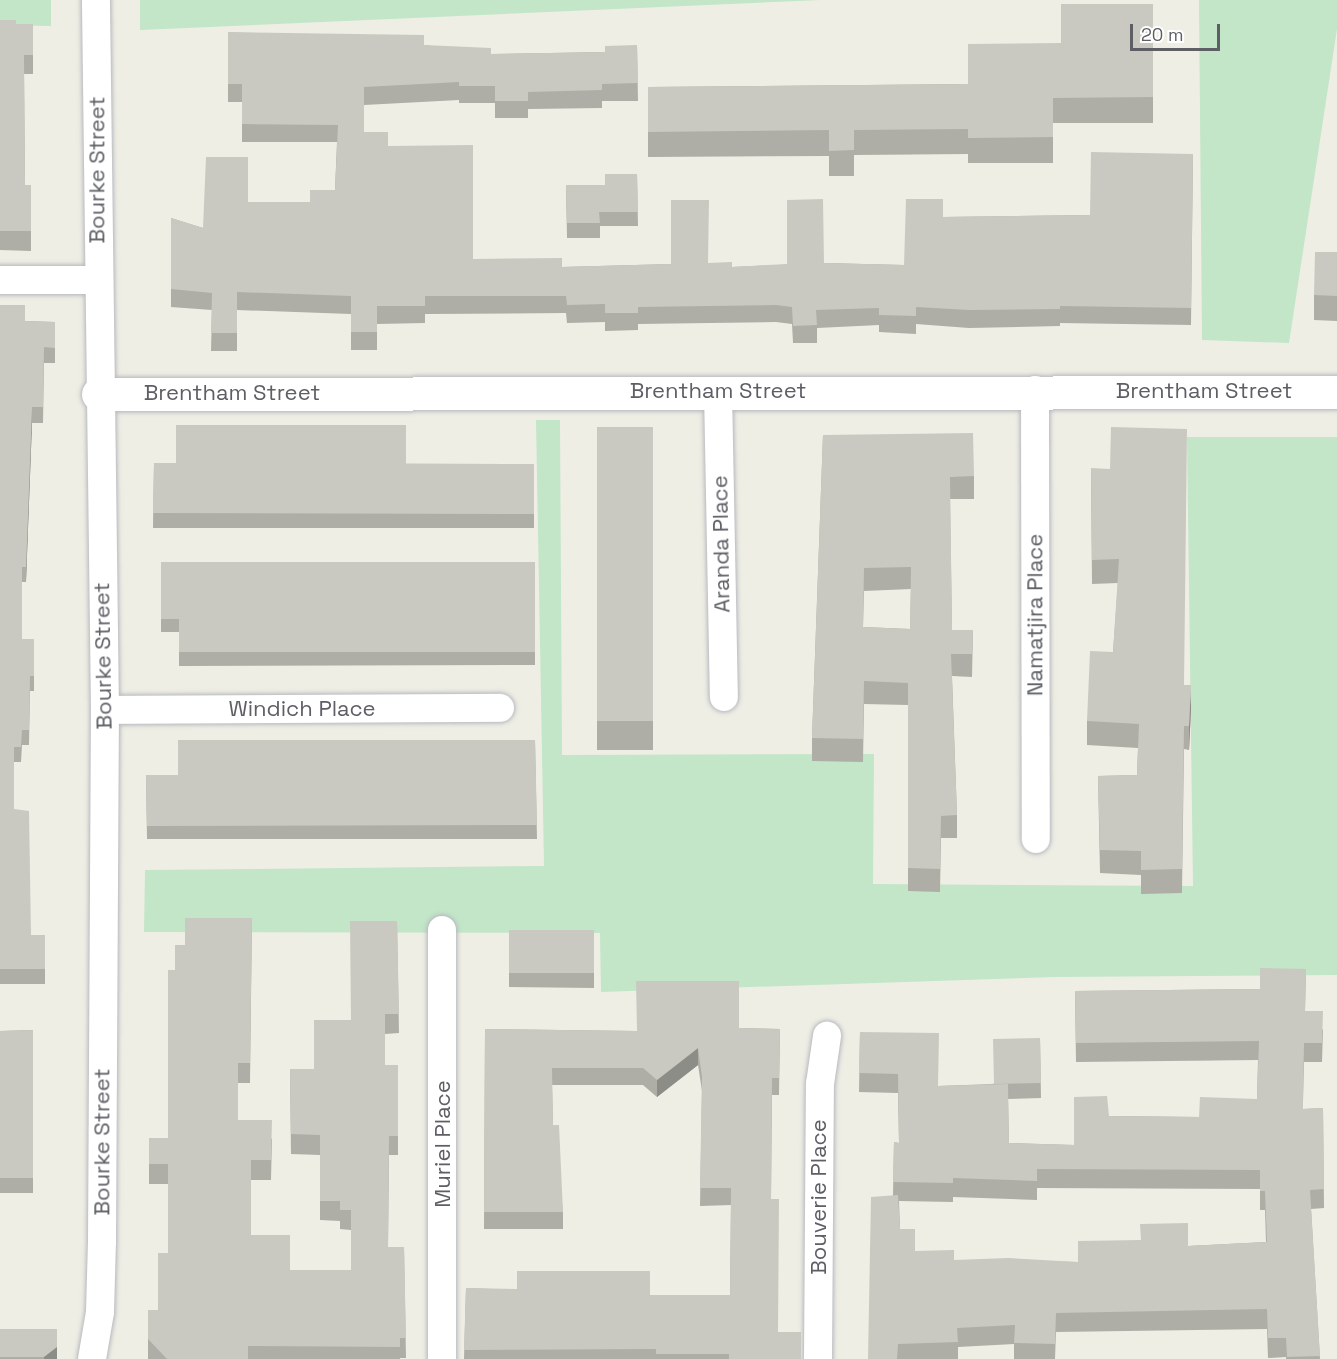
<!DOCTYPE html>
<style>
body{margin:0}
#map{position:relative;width:1337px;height:1359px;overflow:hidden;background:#efeee5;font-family:"Space Grotesk",sans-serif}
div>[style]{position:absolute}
.green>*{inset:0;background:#c2e6c7}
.roads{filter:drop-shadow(0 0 2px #b7b9bf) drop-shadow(0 0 2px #b7b9bf)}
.street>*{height:28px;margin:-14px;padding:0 14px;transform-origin:14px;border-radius:14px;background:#fff}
.secondary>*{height:33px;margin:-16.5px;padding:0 16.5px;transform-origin:16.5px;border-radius:16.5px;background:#fff}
.wall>*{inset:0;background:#aeada6}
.shaded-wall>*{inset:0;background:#8d8d87}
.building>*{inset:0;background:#cac9c1}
span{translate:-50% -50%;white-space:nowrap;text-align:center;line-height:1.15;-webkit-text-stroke:5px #fff;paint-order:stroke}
.street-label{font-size:22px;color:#5d5f65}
.scale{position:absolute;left:1130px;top:24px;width:90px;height:27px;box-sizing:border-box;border:3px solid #5d5f65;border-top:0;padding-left:8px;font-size:18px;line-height:21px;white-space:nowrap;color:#5d5f65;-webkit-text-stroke:4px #fff;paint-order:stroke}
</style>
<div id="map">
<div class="green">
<div style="clip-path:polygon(0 0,51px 0,51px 26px,0 25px)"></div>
<div style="clip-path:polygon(140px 0,821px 0,140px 30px)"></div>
<div style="clip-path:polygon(1199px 0,1337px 0,1337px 29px,1289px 343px,1202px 340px)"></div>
<div style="clip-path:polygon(536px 420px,560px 420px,562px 755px,874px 754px,873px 884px,1193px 886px,1187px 437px,1337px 437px,1337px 975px,1054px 977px,601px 992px,600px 933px,144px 932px,145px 870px,544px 866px)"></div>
</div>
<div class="roads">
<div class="street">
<div style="left:0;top:280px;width:97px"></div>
<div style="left:1035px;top:390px;width:449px;rotate:89.9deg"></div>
<div style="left:718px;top:391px;width:306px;rotate:88.9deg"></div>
<div style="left:105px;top:710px;width:395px;rotate:-0.3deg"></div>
<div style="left:92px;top:1359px;width:48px;rotate:-80.3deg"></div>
<div style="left:100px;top:1312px;width:70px;rotate:-88.4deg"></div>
<div style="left:102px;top:1242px;width:532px;rotate:-89.68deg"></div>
<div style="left:105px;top:710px;width:710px;rotate:-90.73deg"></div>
<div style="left:442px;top:1359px;width:429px;rotate:-90deg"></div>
<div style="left:818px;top:1359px;width:275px;rotate:-89.6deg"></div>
<div style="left:820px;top:1084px;width:49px;rotate:-81.7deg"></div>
</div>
<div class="secondary">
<div style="left:98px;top:394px;width:1239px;rotate:-0.09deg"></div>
</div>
</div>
<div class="wall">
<div style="clip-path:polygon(1153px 4px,1153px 123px,1053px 123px,1053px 163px,968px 163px,968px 154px,854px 155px,854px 176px,829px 176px,829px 156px,648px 157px,648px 87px,968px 84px,1061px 43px)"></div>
<div style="clip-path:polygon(0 20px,16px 24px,33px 24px,33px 74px,24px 74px,25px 185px,31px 185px,31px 251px,0 250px)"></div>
<div style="clip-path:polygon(228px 32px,424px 45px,491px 54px,605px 52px,637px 45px,638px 101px,602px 101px,602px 108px,528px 109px,528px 118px,495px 118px,495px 103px,459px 103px,459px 100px,364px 105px,364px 132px,388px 146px,473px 259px,562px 267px,708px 263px,732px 267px,824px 263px,904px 265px,943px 217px,1090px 215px,1193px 154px,1191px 325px,1060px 323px,1060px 326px,969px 328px,916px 324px,916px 334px,879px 332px,879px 325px,817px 328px,817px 343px,793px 343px,792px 324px,776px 322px,638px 324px,638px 330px,605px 331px,605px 322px,567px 323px,566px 313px,425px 314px,425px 323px,377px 324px,377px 350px,351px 350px,351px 314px,237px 310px,237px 351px,211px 351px,212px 310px,171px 307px,171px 218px,203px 228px,248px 202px,310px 202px,335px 190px,337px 142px,242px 142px,242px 102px,228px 102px)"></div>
<div style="clip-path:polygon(637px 174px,638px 226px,600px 226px,600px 238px,567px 238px,566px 185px,605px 185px)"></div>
<div style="clip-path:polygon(1337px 252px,1337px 321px,1314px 320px,1314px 295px)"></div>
<div style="clip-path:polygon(0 305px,25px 321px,55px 322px,55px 363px,44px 363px,43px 423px,32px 423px,26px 582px,22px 582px,22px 639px,34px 639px,34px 691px,30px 691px,29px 745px,22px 745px,21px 762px,14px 762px,14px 809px,31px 935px,45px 935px,45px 984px,0 984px)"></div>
<div style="clip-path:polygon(597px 427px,653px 427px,653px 750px,597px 750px)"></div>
<div style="clip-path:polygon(evenodd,823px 435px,974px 476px,974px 499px,950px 499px,952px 630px,973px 630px,972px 677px,952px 676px,957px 815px,957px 838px,941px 838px,940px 892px,908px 891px,908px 705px,864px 704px,863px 762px,812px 761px,812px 738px,823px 435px,911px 589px,910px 629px,863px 627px,864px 591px,911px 589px)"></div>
<div style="clip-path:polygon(154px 463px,534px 464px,534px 528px,153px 528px)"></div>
<div style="clip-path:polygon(1091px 468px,1184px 685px,1191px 709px,1189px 750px,1184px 749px,1182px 893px,1141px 894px,1141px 875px,1100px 873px,1098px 776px,1137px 775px,1138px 748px,1087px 745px,1087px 721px,1113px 652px,1118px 583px,1092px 584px)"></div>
<div style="clip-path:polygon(161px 562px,535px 562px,535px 665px,179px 666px,179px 632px,161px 632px)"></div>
<div style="clip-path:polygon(535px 740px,537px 839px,147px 839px,146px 775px,178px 775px)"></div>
<div style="clip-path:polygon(252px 918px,250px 1083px,238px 1083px,238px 1120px,272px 1139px,271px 1180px,251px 1180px,251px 1235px,290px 1270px,351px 1270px,351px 1230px,340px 1229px,340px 1221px,320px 1220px,320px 1155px,291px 1154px,290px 1069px,314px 1069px,351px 1020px,397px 921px,399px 1033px,385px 1034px,385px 1065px,398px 1065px,398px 1155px,389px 1155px,388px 1247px,404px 1247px,406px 1358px,400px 1358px,400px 1359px,148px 1359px,148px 1310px,158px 1310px,168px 1253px,168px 1184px,149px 1184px,149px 1138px,168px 1138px,175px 970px,185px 945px)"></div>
<div style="clip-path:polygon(509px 930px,594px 930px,594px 988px,509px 987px)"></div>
<div style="clip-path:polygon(evenodd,1306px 969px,1305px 1011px,1323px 1030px,1322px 1062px,1304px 1062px,1303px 1102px,1303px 1109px,1323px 1108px,1324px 1208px,1311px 1209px,1320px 1359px,1286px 1359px,1286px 1357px,1268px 1358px,1267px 1329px,1056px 1332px,1055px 1359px,1014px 1359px,1014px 1344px,958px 1347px,958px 1359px,868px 1359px,893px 1195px,894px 1142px,899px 1143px,898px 1093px,859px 1092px,860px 1032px,938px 1086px,993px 1084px,1040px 1038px,1041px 1098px,1008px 1099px,1009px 1143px,1074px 1145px,1109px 1116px,1199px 1117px,1257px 1099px,1258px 1060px,1076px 1062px,1075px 991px,1260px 989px,1306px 969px,1037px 1188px,1260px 1189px,1260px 1210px,1265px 1210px,1266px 1242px,1188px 1246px,1078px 1262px,954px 1260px,915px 1251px,900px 1229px,899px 1201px,953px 1202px,953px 1197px,1037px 1200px,1037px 1188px)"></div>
<div style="clip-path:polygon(739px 1028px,780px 1029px,779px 1095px,772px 1095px,771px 1199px,778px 1332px,801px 1359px,464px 1359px,466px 1288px,650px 1295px,730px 1295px,731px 1205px,700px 1206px,702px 1091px,698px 1065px,657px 1097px,643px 1085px,552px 1085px,553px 1125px,563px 1212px,563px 1229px,484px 1229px,485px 1029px,636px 1031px)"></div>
<div style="clip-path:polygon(33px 1030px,33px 1193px,0 1193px,0 1031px)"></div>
<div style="clip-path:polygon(0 1329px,57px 1359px,0 1359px)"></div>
</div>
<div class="shaded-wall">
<div style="clip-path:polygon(32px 407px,32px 423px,26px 582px,26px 567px)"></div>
<div style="clip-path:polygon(1191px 685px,1191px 709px,1189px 750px,1189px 726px)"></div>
<div style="clip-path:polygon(698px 1048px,698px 1065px,657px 1097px,657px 1080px)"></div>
<div style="clip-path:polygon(57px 1329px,57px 1359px,44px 1359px,44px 1357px)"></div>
</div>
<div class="building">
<div style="clip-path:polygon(1061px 4px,1153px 4px,1153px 97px,1053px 98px,1053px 137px,968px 138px,968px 129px,854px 130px,854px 150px,829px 151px,829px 130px,648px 132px,648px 87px,968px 84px,968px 44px,1061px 43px)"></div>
<div style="clip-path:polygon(0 20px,16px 20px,16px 24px,33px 24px,33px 55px,24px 55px,25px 185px,31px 185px,31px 231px,0 231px)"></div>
<div style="clip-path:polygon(228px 32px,424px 35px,424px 45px,491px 48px,491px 54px,605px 52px,605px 46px,637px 45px,638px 83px,602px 84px,602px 90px,528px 92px,528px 101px,495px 101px,495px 86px,459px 86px,459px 82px,364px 87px,364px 132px,388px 132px,388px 146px,473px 145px,473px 259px,562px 258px,562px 267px,671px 264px,671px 200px,709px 200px,708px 263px,732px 262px,732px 267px,787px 264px,787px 200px,823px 199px,824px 263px,904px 265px,906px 199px,943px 199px,943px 217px,1090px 215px,1091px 152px,1193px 154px,1191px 308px,1060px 306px,1060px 309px,969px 310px,916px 307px,916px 316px,879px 315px,879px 308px,816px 310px,817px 325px,793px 326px,792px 307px,776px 305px,638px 307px,638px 313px,605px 313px,605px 304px,567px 305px,566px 296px,425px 296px,425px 306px,377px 306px,377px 332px,351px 332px,351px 296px,237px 292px,237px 333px,211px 333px,212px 293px,171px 289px,171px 218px,203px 228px,206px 157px,248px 157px,248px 202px,310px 202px,310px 190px,335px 190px,338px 125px,242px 124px,242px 84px,228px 84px)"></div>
<div style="clip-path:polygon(605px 174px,637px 174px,638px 212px,599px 212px,600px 223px,567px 223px,566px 185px,605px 185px)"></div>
<div style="clip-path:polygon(1315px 252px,1337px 252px,1337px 296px,1314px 295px)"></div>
<div style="clip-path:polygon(0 305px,25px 305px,25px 321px,55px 322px,55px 348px,44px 347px,43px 407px,32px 407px,26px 567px,22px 567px,22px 639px,34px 639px,34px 676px,30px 676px,29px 730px,22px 730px,21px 747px,14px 747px,14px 809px,29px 811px,31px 935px,45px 935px,45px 969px,0 969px)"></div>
<div style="clip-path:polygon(176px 425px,406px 425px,406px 464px,534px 464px,534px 514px,153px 513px,154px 463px,176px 463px)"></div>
<div style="clip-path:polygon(597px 427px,653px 427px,653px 721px,597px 721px)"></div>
<div style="clip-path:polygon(1111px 427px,1187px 429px,1184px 685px,1191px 685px,1189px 726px,1184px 726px,1182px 869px,1141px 870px,1141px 851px,1100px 850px,1098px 776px,1137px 775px,1139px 724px,1087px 721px,1090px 651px,1113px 652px,1119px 559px,1092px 560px,1091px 468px,1110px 469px)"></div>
<div style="clip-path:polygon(evenodd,973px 433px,974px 476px,950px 477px,952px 630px,973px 630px,972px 654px,951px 654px,957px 815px,941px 816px,940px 869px,908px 868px,908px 683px,864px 681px,863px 739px,812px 738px,823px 435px,973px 433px,911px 567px,910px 629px,863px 627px,864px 568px,911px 567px)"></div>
<div style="clip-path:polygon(161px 562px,535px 562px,535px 652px,179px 652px,179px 619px,161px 619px)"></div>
<div style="clip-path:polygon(178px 740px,535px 740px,537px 825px,147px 826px,146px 775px,178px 775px)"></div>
<div style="clip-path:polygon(185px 918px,252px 918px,250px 1063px,238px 1063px,238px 1120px,272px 1120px,271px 1160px,251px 1160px,251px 1235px,290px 1235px,290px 1270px,351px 1270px,351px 1210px,340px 1210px,340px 1201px,320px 1201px,320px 1135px,291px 1134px,290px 1069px,314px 1069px,314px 1020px,351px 1020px,350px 921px,397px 921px,399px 1014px,385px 1014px,385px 1065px,398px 1065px,398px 1136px,389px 1136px,388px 1247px,404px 1247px,406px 1338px,400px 1338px,400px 1347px,248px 1346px,248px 1359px,167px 1359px,148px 1339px,148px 1310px,158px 1310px,158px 1253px,168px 1253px,168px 1164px,149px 1164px,149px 1138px,168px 1138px,168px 970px,175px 970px,175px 945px,185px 945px)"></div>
<div style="clip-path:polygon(509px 930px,594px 930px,594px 973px,509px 973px)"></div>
<div style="clip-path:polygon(1260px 968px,1306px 969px,1305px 1011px,1323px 1011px,1322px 1043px,1304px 1043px,1303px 1096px,1303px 1109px,1323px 1108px,1324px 1189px,1310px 1190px,1320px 1356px,1287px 1357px,1286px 1338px,1268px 1338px,1267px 1309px,1056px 1313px,1055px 1344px,1014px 1343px,1015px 1325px,957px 1328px,958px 1342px,898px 1344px,897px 1359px,868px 1359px,871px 1197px,898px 1195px,900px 1229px,915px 1229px,915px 1251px,954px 1250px,954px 1260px,1008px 1258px,1078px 1262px,1078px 1241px,1141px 1240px,1140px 1224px,1188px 1223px,1188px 1246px,1267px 1242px,1265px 1191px,1260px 1191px,1260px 1170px,1037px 1169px,1037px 1181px,953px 1178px,953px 1183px,893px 1182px,894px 1142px,899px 1143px,898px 1074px,859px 1073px,860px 1032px,939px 1033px,938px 1086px,1008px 1084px,1009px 1143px,1074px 1145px,1074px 1097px,1107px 1096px,1109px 1116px,1199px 1117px,1200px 1097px,1257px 1099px,1259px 1041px,1076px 1043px,1075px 991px,1260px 989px)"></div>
<div style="clip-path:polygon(636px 981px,739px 981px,739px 1028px,780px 1029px,779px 1078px,772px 1078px,771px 1199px,779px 1199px,778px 1332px,801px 1332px,801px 1359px,729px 1359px,729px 1354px,656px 1354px,656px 1349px,464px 1350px,466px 1288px,517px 1289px,517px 1271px,650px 1271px,650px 1295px,730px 1295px,731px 1188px,700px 1188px,702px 1077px,698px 1048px,657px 1080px,643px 1068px,552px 1068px,553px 1125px,559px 1125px,563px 1212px,484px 1212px,485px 1029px,637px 1031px)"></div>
<div style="clip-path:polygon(33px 1030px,33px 1178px,0 1178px,0 1031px)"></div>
<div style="clip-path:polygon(1040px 1038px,1041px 1083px,994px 1084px,993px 1039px)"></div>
<div style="clip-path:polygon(0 1329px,57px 1329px,57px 1347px,44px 1357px,0 1357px)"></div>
</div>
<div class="street-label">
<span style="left:97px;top:170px;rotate:-90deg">Bourke Street</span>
<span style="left:718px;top:391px">Brentham Street</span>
<span style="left:1204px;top:391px">Brentham Street</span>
<span style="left:232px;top:393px">Brentham Street</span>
<span style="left:721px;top:544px;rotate:-91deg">Aranda Place</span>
<span style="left:1035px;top:615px;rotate:-90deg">Namatjira Place</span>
<span style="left:103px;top:656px;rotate:-91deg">Bourke Street</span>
<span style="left:302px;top:709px">Windich Place</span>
<span style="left:102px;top:1142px;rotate:-90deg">Bourke Street</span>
<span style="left:443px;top:1144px;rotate:-90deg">Muriel Place</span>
<span style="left:819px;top:1197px;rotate:-90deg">Bouverie Place</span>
</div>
<div class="scale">20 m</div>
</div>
